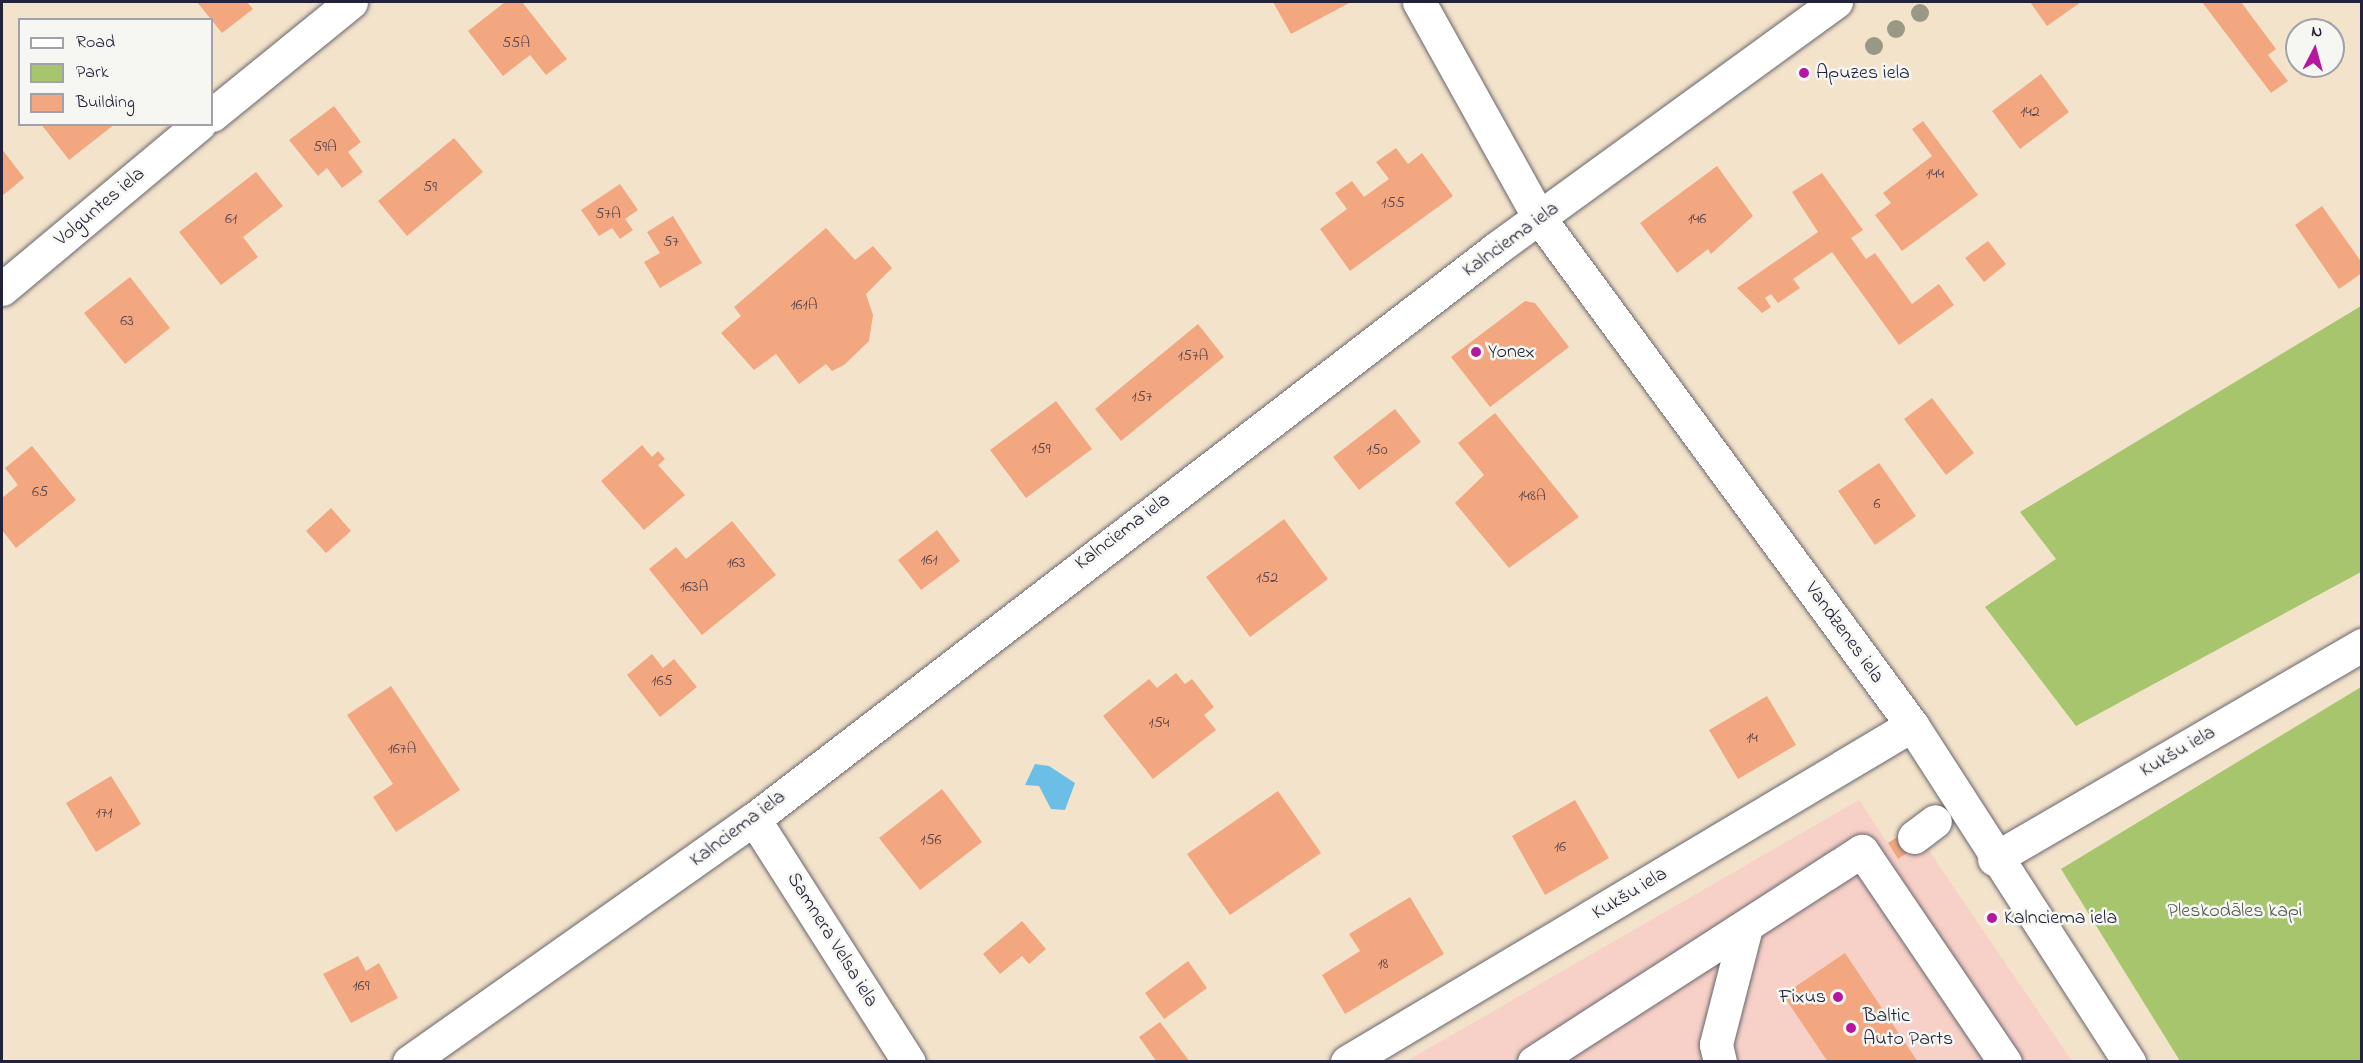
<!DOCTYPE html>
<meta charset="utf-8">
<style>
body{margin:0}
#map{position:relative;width:2363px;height:1063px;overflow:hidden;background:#f3e3cb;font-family:"Indie Flower",sans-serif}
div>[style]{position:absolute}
.built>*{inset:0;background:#f7d1c7}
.green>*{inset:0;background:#a6c56d}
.water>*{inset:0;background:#6bbfe7}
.building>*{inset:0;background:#f3a780}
.roads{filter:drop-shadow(0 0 2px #6b666d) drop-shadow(0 0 2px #6b666d)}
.minor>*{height:33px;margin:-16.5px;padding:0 16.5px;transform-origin:16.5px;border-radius:16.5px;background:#fff}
.trees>*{width:18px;height:18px;margin:-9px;border-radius:50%;background:#999885}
.dots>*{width:16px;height:16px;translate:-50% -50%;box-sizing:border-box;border:3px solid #f6f6f2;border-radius:50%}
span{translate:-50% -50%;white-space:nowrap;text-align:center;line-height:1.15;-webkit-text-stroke:5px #f6f6f2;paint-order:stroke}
.number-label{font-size:16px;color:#56434c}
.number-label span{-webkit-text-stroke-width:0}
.poi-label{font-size:20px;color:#22223b}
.left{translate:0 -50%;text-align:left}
.right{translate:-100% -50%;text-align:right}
.street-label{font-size:20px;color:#22223b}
.park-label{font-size:20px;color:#505b4c}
.frame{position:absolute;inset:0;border:3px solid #22223b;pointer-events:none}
.legend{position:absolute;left:18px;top:18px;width:195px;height:108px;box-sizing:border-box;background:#f6f6f2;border:2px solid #a1a1a9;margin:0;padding:8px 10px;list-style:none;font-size:18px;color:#22223b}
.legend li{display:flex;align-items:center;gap:12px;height:30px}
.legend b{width:30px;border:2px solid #a1a1a9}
.north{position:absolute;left:2285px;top:18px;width:60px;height:60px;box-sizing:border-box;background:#f6f6f2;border:2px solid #a1a1a9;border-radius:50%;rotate:6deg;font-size:16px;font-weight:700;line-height:24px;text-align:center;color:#22223b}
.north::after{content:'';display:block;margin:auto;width:21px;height:27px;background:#b5179e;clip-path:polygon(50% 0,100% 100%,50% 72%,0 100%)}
</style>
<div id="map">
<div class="built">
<div style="clip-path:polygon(1859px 800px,1898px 859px,1923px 842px,2072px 1061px,1405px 1062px)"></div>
</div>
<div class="green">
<div style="clip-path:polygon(2361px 306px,2361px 572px,2076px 726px,1985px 607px,2056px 559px,2020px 512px)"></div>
<div style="clip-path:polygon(2361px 687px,2361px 1061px,2180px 1061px,2061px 869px)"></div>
</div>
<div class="water">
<div style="clip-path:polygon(1035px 764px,1049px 766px,1075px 783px,1065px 810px,1051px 809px,1039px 786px,1025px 785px)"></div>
</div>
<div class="building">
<div style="clip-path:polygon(197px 2px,247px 2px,253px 9px,222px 33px)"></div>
<div style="clip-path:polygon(505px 2px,522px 2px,567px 59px,546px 75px,530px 55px,503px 76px,468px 31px)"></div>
<div style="clip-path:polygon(1273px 2px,1351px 2px,1291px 34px)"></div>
<div style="clip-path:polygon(2030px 2px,2081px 2px,2047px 26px)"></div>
<div style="clip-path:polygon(2202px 2px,2241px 2px,2276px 49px,2268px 55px,2288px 81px,2271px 93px)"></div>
<div style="clip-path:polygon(2041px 74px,2069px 112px,2020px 149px,1992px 111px)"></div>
<div style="clip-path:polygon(334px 106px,361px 142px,348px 152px,363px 172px,342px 188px,327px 168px,318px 176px,289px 140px)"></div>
<div style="clip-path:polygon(1923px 121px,1978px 195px,1902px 251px,1875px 215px,1891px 203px,1883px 193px,1932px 156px,1912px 129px)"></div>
<div style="clip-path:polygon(41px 124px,115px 124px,69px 160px)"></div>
<div style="clip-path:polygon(454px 138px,483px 172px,407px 236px,378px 201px)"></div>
<div style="clip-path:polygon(1396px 148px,1408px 164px,1422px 153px,1453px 196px,1350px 271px,1320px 229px,1347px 209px,1335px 193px,1352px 181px,1364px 197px,1389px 179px,1376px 162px)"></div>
<div style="clip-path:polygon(2px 149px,24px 178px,2px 196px)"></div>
<div style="clip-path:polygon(1717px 166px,1753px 216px,1711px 254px,1708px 249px,1677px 273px,1640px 223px)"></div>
<div style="clip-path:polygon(256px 172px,283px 206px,243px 237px,258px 257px,221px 285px,179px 232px)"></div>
<div style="clip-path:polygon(1822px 173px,1863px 230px,1851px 238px,1866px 259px,1875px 253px,1912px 304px,1939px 284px,1954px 305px,1899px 345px,1832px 252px,1793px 279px,1800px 288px,1778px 303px,1771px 294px,1765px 298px,1771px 307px,1762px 313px,1737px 288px,1818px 232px,1792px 192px)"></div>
<div style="clip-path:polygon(620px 184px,638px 210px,625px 219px,633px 230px,620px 239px,612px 228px,599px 236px,581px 210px)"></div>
<div style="clip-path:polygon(2322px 206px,2362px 263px,2362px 273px,2339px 289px,2295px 225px)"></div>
<div style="clip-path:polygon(673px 216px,702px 263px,660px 288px,644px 262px,660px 253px,647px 232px)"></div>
<div style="clip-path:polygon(826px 228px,855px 260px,873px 246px,892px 268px,866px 294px,873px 315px,869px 341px,844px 365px,832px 371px,826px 364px,799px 384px,776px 354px,754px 370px,721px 333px,741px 316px,734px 307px)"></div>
<div style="clip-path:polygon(1988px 241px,2006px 264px,1984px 282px,1965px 258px)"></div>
<div style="clip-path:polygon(130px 277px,170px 328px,125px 364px,84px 313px)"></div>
<div style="clip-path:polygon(1525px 301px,1535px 303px,1569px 347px,1490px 407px,1451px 357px)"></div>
<div style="clip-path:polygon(1198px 324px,1224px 357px,1121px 441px,1095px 409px)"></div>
<div style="clip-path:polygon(1932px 398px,1974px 453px,1946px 475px,1904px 419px)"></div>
<div style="clip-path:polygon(1056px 401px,1092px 449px,1026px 498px,990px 450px)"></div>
<div style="clip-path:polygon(1395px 409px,1421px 442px,1359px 490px,1333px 457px)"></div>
<div style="clip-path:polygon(1495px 413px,1579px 517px,1509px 568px,1455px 503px,1484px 475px,1458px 443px)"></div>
<div style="clip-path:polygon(642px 445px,652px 457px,658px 451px,665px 459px,658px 465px,685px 495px,644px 530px,601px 481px)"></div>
<div style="clip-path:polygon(32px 446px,76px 500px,16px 548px,2px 530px,2px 498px,18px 485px,5px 468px)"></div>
<div style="clip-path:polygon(1879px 463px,1916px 516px,1875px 545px,1838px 491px)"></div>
<div style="clip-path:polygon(331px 508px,351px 531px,326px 553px,306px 531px)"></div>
<div style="clip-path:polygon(1284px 519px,1328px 579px,1250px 637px,1206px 577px)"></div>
<div style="clip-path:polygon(732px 521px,776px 575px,702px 635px,649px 569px,676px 547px,686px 559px)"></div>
<div style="clip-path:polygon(937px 530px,960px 561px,921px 590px,898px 560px)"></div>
<div style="clip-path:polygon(652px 654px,663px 668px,674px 659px,697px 687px,660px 717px,627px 675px)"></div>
<div style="clip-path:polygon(1176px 673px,1185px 684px,1192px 679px,1214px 707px,1204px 715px,1216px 730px,1153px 779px,1103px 716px,1149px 679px,1157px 688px)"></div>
<div style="clip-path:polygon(391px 686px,460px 790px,396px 832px,373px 797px,393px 784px,347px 715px)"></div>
<div style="clip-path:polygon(1767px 696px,1796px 745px,1738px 779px,1709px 730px)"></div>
<div style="clip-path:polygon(111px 776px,141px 824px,96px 852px,66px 803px)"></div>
<div style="clip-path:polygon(942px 789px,982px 842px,920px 890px,879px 838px)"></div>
<div style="clip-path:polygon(1278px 791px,1321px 853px,1230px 915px,1187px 854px)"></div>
<div style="clip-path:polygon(1575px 800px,1609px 858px,1545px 895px,1512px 836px)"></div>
<div style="clip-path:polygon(1905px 832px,1915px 848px,1898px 859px,1888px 843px)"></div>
<div style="clip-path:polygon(1410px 897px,1444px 954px,1345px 1014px,1322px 975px,1360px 951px,1349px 934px)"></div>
<div style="clip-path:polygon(1022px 921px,1046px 949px,1029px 964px,1022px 956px,1000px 974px,983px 954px)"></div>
<div style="clip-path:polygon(1845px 953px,1918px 1062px,1828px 1062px,1783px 995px)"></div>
<div style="clip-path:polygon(358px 956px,366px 971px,379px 963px,398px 998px,351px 1023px,323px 974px)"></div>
<div style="clip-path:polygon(1188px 961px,1207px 988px,1164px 1019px,1145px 993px)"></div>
<div style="clip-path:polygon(1160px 1022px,1190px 1062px,1157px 1062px,1139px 1037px)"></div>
</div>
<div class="roads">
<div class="minor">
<div style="left:1419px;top:2px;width:248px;rotate:60.9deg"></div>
<div style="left:1540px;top:219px;width:628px;rotate:53.68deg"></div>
<div style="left:1912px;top:725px;width:401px;rotate:57.2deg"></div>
<div style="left:212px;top:115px;width:179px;rotate:-39.1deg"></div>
<div style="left:2px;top:289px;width:257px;rotate:-39.9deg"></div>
<div style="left:754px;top:819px;width:288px;rotate:57.5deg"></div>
<div style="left:1914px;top:837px;width:26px;rotate:-37deg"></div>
<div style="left:1994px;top:859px;width:426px;rotate:-30.2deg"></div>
<div style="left:409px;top:1062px;width:422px;rotate:-35.2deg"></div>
<div style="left:754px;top:819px;width:937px;rotate:-37.54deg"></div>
<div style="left:1497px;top:248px;width:419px;rotate:-36deg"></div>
<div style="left:1347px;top:1062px;width:658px;rotate:-30.81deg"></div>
<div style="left:1534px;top:1062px;width:390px;rotate:-32.8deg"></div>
<div style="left:1862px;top:851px;width:255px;rotate:55.9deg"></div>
<div style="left:1720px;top:1062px;width:18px;rotate:-103deg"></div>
<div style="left:1716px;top:1044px;width:121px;rotate:-75.6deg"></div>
</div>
</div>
<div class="trees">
<div style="left:1920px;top:13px"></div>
<div style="left:1896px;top:29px"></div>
<div style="left:1874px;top:46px"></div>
</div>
<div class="dots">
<div style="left:1804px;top:73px;background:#b5179e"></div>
<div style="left:1476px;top:352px;background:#b5179e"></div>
<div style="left:1992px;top:918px;background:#b5179e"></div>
<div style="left:1838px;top:997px;background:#b5179e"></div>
<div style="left:1851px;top:1028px;background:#b5179e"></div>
</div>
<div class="number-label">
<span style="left:516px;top:43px">55A</span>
<span style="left:2030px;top:112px">142</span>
<span style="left:325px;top:147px">59A</span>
<span style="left:1935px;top:174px">144</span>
<span style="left:430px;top:187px">59</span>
<span style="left:1393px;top:203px">155</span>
<span style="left:608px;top:214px">57A</span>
<span style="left:231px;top:219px">61</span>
<span style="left:1697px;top:219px">146</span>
<span style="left:671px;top:242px">57</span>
<span style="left:804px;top:305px">161A</span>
<span style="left:127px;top:321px">63</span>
<span style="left:1193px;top:356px">157A</span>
<span style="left:1142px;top:397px">157</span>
<span style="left:1041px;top:449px">159</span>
<span style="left:1377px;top:450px">150</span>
<span style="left:40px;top:492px">65</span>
<span style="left:1532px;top:496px">148A</span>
<span style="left:1877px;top:504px">6</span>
<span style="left:929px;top:560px">161</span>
<span style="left:736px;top:563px">163</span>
<span style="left:1267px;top:578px">152</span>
<span style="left:694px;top:587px">163A</span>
<span style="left:662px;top:681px">165</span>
<span style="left:1159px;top:723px">154</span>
<span style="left:1752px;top:738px">14</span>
<span style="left:402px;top:749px">167A</span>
<span style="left:104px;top:813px">171</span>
<span style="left:931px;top:840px">156</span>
<span style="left:1560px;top:847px">16</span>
<span style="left:1383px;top:964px">18</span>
<span style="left:361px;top:986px">169</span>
</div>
<div class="poi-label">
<span class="left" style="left:1816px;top:73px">Apuzes iela</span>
<span class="left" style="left:1488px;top:352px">Yonex</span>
<span class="left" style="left:2004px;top:918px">Kalnciema iela</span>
<span class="right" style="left:1826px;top:997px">Fixus</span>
<span class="left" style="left:1863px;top:1028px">Baltic<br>Auto Parts</span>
</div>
<div class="street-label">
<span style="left:100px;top:207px;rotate:-40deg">Volguntes iela</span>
<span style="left:1511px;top:240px;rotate:-36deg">Kalnciema iela</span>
<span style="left:1123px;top:532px;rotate:-37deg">Kalnciema iela</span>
<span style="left:1844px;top:633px;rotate:54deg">Vandzenes iela</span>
<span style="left:2178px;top:752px;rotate:-30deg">Kukšu iela</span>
<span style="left:738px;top:829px;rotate:-37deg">Kalnciema iela</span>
<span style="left:1630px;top:894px;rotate:-31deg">Kukšu iela</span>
<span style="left:832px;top:940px;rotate:58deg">Samnera Velsa iela</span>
</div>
<div class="park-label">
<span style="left:2235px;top:911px">Pleskodāles kapi</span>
</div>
<div class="frame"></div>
<ul class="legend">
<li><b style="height:8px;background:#fff"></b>Road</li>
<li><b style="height:16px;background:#a6c56d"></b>Park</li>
<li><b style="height:16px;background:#f3a780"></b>Building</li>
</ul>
<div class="north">N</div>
</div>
